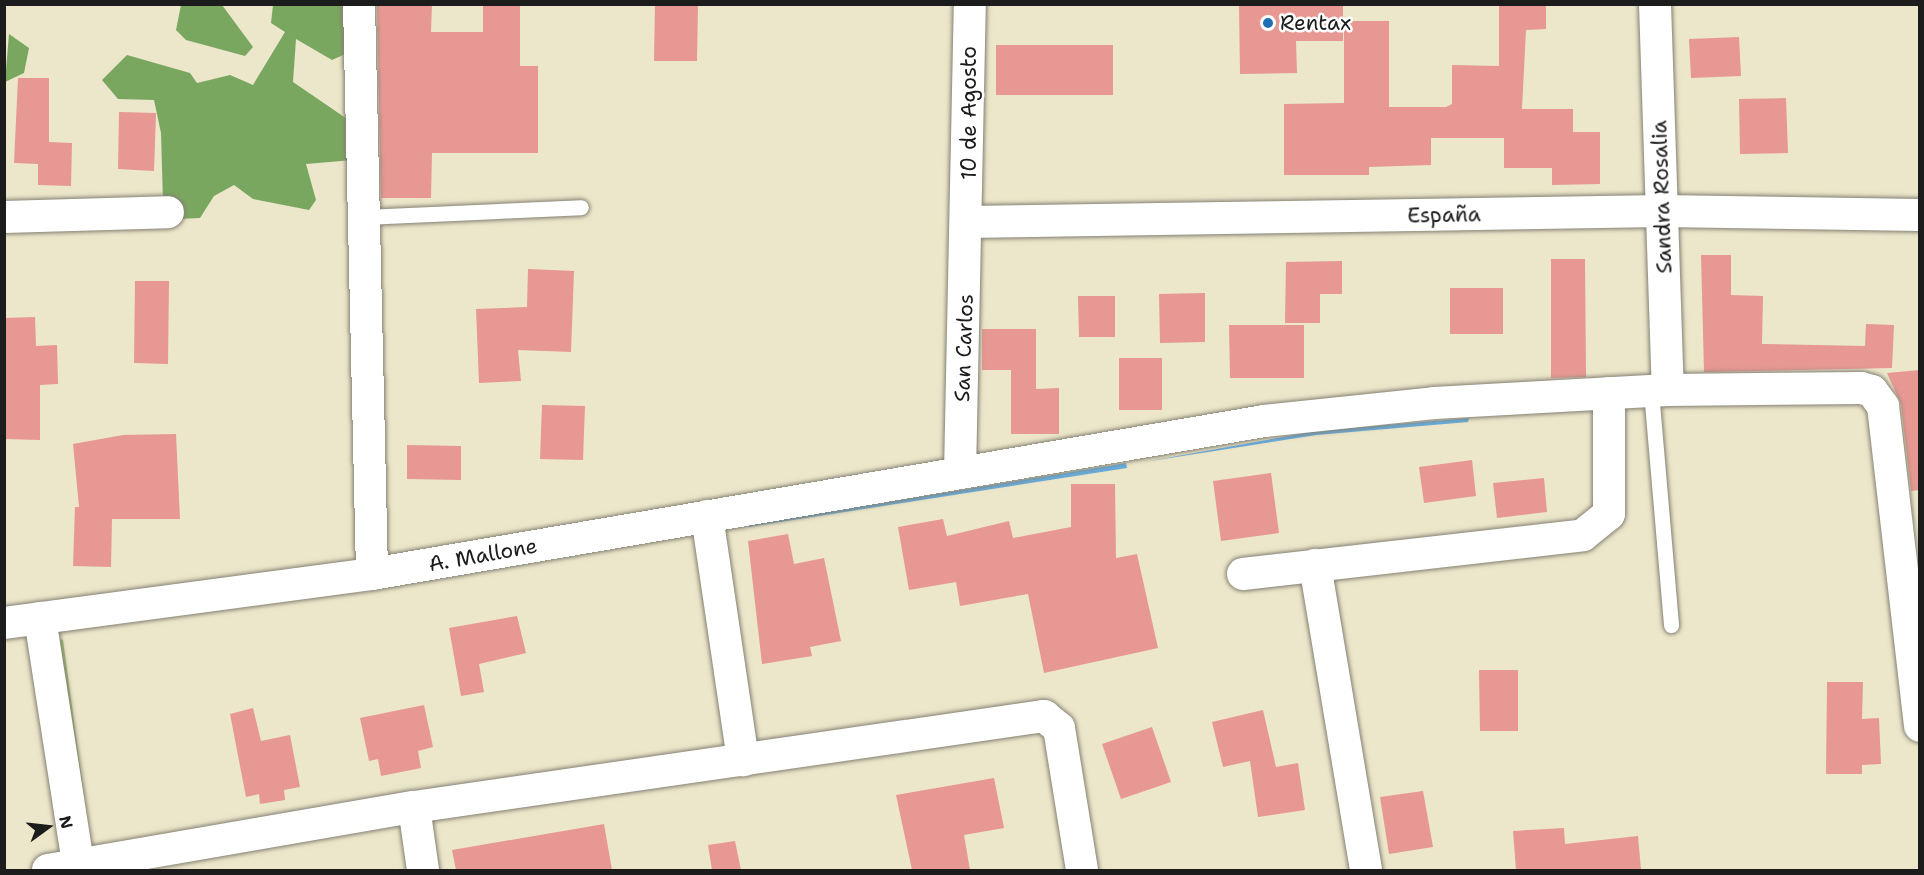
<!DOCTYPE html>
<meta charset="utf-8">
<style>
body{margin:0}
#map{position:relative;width:1924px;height:875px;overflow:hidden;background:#ece6ca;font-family:"Shantell Sans",sans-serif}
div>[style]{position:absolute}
.green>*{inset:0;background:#99c16c}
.forest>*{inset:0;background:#7aa760}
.water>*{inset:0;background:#67abdc}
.building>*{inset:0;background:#e79893}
.roads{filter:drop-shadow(0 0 2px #848173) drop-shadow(0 0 2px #848173)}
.service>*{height:15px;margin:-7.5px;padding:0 7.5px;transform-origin:7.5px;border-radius:7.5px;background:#fff}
.minor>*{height:32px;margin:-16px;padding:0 16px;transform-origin:16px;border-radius:16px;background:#fff}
.dots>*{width:16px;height:16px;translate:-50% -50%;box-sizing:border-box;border:3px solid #fff;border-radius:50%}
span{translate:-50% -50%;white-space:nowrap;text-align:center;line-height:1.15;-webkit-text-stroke:5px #fff;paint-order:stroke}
.poi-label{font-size:21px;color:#1c1c1c}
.left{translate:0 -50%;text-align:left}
.street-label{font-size:21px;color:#1c1c1c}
.frame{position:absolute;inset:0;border:6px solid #1c1c1c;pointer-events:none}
.north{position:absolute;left:18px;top:797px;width:60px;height:60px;-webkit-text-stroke:4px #fff;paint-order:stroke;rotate:75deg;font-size:16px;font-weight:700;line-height:24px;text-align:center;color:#1c1c1c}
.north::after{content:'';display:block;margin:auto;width:21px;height:27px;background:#1c1c1c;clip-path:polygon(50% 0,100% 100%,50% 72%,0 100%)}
</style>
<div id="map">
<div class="green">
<div style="clip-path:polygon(58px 638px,63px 640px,90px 840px,89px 839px)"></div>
</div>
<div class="forest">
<div style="clip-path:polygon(181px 5px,222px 5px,253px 47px,245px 56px,186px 40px,176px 30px)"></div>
<div style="clip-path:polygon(273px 5px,351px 5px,352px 51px,332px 60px,296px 39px,293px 82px,353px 123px,353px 160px,306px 164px,316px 200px,309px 210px,253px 199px,234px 185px,214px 196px,200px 218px,178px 219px,163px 203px,161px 133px,154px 100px,118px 99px,102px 80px,127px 55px,190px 73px,197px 83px,230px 75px,253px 85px,285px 32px,271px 23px)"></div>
<div style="clip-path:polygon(9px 34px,29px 48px,24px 73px,5px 82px)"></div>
</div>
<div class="water">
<div style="clip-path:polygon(1469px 418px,1468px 422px,1316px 435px,1144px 462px,1316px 431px)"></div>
<div style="clip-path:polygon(1126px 463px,1127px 468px,748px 527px,748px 525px)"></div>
</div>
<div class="building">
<div style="clip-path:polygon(377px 4px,432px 4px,431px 32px,483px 32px,483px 4px,520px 4px,520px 66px,538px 66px,538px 153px,432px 153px,431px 198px,381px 198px)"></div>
<div style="clip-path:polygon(655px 4px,698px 4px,697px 61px,654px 61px)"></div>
<div style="clip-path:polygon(1239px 4px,1343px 4px,1343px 41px,1296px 41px,1297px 73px,1240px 74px)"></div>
<div style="clip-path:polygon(1499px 4px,1546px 4px,1546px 29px,1526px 30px,1522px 109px,1573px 109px,1573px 132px,1600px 132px,1600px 184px,1552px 185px,1552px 168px,1504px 168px,1504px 138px,1431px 138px,1431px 165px,1369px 167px,1369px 175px,1284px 175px,1284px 104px,1344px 103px,1344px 21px,1389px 21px,1389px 107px,1446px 107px,1452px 104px,1452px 65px,1499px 66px)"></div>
<div style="clip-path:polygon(1739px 37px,1741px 76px,1691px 78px,1689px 39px)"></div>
<div style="clip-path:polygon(996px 45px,1113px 45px,1113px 95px,996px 95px)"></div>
<div style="clip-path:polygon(18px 78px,49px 78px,49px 142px,72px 143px,71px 186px,38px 185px,38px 164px,14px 163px)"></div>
<div style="clip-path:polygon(1786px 98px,1788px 153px,1740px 154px,1739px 99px)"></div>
<div style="clip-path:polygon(119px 112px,156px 113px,154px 171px,118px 169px)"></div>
<div style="clip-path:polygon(1701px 255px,1731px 255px,1731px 295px,1763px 296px,1762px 344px,1865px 346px,1866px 324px,1894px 325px,1892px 368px,1704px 372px)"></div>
<div style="clip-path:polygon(1551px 259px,1585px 259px,1586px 377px,1551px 378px)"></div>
<div style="clip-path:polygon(1342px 261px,1342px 294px,1320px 294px,1320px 323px,1285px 323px,1286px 262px)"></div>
<div style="clip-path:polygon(528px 269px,574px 271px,571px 352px,518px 350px,521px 381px,479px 383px,476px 309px,527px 307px)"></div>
<div style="clip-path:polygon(135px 281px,169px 281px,168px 364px,134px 363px)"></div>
<div style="clip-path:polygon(1450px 288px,1503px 288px,1503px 334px,1450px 334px)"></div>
<div style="clip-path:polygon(1205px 293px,1205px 342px,1160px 343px,1159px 294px)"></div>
<div style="clip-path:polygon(1078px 296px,1115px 296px,1115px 337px,1079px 337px)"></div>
<div style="clip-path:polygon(35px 317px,36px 346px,57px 345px,58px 384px,40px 385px,40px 440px,4px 439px,4px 318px)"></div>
<div style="clip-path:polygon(1229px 325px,1304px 325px,1304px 378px,1230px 378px)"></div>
<div style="clip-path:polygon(982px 329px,1036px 329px,1036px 389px,1059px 388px,1059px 434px,1011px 434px,1011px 370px,982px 370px)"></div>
<div style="clip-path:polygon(1119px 358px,1162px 358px,1162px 410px,1119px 410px)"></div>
<div style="clip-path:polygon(1920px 370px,1920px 490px,1911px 491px,1901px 404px,1887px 373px)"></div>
<div style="clip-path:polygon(542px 405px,585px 406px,583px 460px,540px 459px)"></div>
<div style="clip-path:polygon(176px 434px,180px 519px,112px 519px,111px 567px,73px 566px,75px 507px,79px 507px,73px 444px,123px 435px)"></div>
<div style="clip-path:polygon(407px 445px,461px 446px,461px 480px,407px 479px)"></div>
<div style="clip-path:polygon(1472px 460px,1476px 496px,1424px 503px,1419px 467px)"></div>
<div style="clip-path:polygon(1271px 473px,1279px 533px,1221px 541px,1213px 481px)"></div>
<div style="clip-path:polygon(1544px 478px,1547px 512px,1497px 518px,1493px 483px)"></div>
<div style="clip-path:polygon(1071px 484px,1115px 484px,1116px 558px,1137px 554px,1158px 648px,1044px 673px,1028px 594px,960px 606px,956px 582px,909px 590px,898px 527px,943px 519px,947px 536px,1009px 521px,1013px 538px,1071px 527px)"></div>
<div style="clip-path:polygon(788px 534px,794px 564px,824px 558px,841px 641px,810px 647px,812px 656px,762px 664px,748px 541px)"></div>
<div style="clip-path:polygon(517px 616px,526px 653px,479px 664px,484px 692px,461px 696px,449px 628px)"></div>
<div style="clip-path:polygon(1479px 670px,1518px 670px,1518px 731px,1480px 731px)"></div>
<div style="clip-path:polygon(1827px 682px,1863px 682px,1862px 719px,1879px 718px,1881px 764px,1862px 765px,1862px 774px,1826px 774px)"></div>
<div style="clip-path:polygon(424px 705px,433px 747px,418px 751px,421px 768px,381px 776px,378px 759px,369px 761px,360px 718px)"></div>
<div style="clip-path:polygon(253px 708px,261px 741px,290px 735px,300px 787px,284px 790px,285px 800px,260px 804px,259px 794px,246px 797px,230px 714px)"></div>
<div style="clip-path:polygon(1263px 710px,1276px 767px,1298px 763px,1305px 810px,1258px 817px,1250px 761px,1223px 767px,1212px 722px)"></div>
<div style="clip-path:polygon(1152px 727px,1171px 782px,1121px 799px,1102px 744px)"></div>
<div style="clip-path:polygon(994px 778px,1004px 828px,964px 835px,970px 870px,912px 870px,896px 795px)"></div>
<div style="clip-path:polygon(1423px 791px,1433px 847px,1389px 854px,1380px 797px)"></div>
<div style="clip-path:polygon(604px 824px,612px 870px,456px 870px,452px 850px)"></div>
<div style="clip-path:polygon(1564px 828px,1565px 844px,1638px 836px,1641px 870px,1516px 870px,1513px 831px)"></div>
<div style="clip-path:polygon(735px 841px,741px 870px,712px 870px,708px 845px)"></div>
</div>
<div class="roads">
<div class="service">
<div style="left:364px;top:217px;width:217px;rotate:-2.6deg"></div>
<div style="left:1651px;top:391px;width:235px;rotate:85.1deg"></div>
</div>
<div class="minor">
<div style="left:359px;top:4px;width:570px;rotate:88.69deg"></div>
<div style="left:1655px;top:4px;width:386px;rotate:88.1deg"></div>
<div style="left:4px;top:217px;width:164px;rotate:-1.7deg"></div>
<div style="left:968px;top:222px;width:694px;rotate:-0.91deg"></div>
<div style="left:1662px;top:211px;width:258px;rotate:0.9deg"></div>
<div style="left:960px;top:473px;width:469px;rotate:-88.8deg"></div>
<div style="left:707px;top:516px;width:247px;rotate:81.6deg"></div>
<div style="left:1315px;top:565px;width:309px;rotate:80.5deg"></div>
<div style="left:1243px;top:574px;width:342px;rotate:-6.5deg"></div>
<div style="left:1583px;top:535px;width:33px;rotate:-39deg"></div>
<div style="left:1609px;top:514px;width:121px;rotate:-90deg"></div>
<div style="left:40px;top:618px;width:255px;rotate:81.2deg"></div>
<div style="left:4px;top:623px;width:371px;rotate:-7.6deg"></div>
<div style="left:372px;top:574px;width:905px;rotate:-9.73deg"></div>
<div style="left:1264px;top:421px;width:171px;rotate:-6deg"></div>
<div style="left:1434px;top:403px;width:234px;rotate:-3.2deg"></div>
<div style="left:1668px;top:390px;width:193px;rotate:-0.6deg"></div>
<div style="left:1861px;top:388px;width:11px;rotate:15deg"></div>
<div style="left:1872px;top:391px;width:19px;rotate:54deg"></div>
<div style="left:1883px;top:406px;width:322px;rotate:83.4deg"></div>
<div style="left:414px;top:807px;width:64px;rotate:81.9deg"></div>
<div style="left:48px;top:870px;width:371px;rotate:-9.8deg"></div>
<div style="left:414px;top:807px;width:637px;rotate:-8.22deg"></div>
<div style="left:1044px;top:716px;width:19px;rotate:39deg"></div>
<div style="left:1059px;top:728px;width:144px;rotate:80.8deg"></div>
</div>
</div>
<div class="dots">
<div style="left:1268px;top:23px;background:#1f6fb2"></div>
</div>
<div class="poi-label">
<span class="left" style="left:1280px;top:23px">Rentax</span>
</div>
<div class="street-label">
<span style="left:969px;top:113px;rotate:-90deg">10 de Agosto</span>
<span style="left:1662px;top:197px;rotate:-92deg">Sandra Rosalia</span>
<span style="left:1444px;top:215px;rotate:-1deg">España</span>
<span style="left:964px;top:348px;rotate:-88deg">San Carlos</span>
<span style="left:483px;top:555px;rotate:-10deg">A. Mallone</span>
</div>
<div class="frame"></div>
<div class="north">N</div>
</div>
